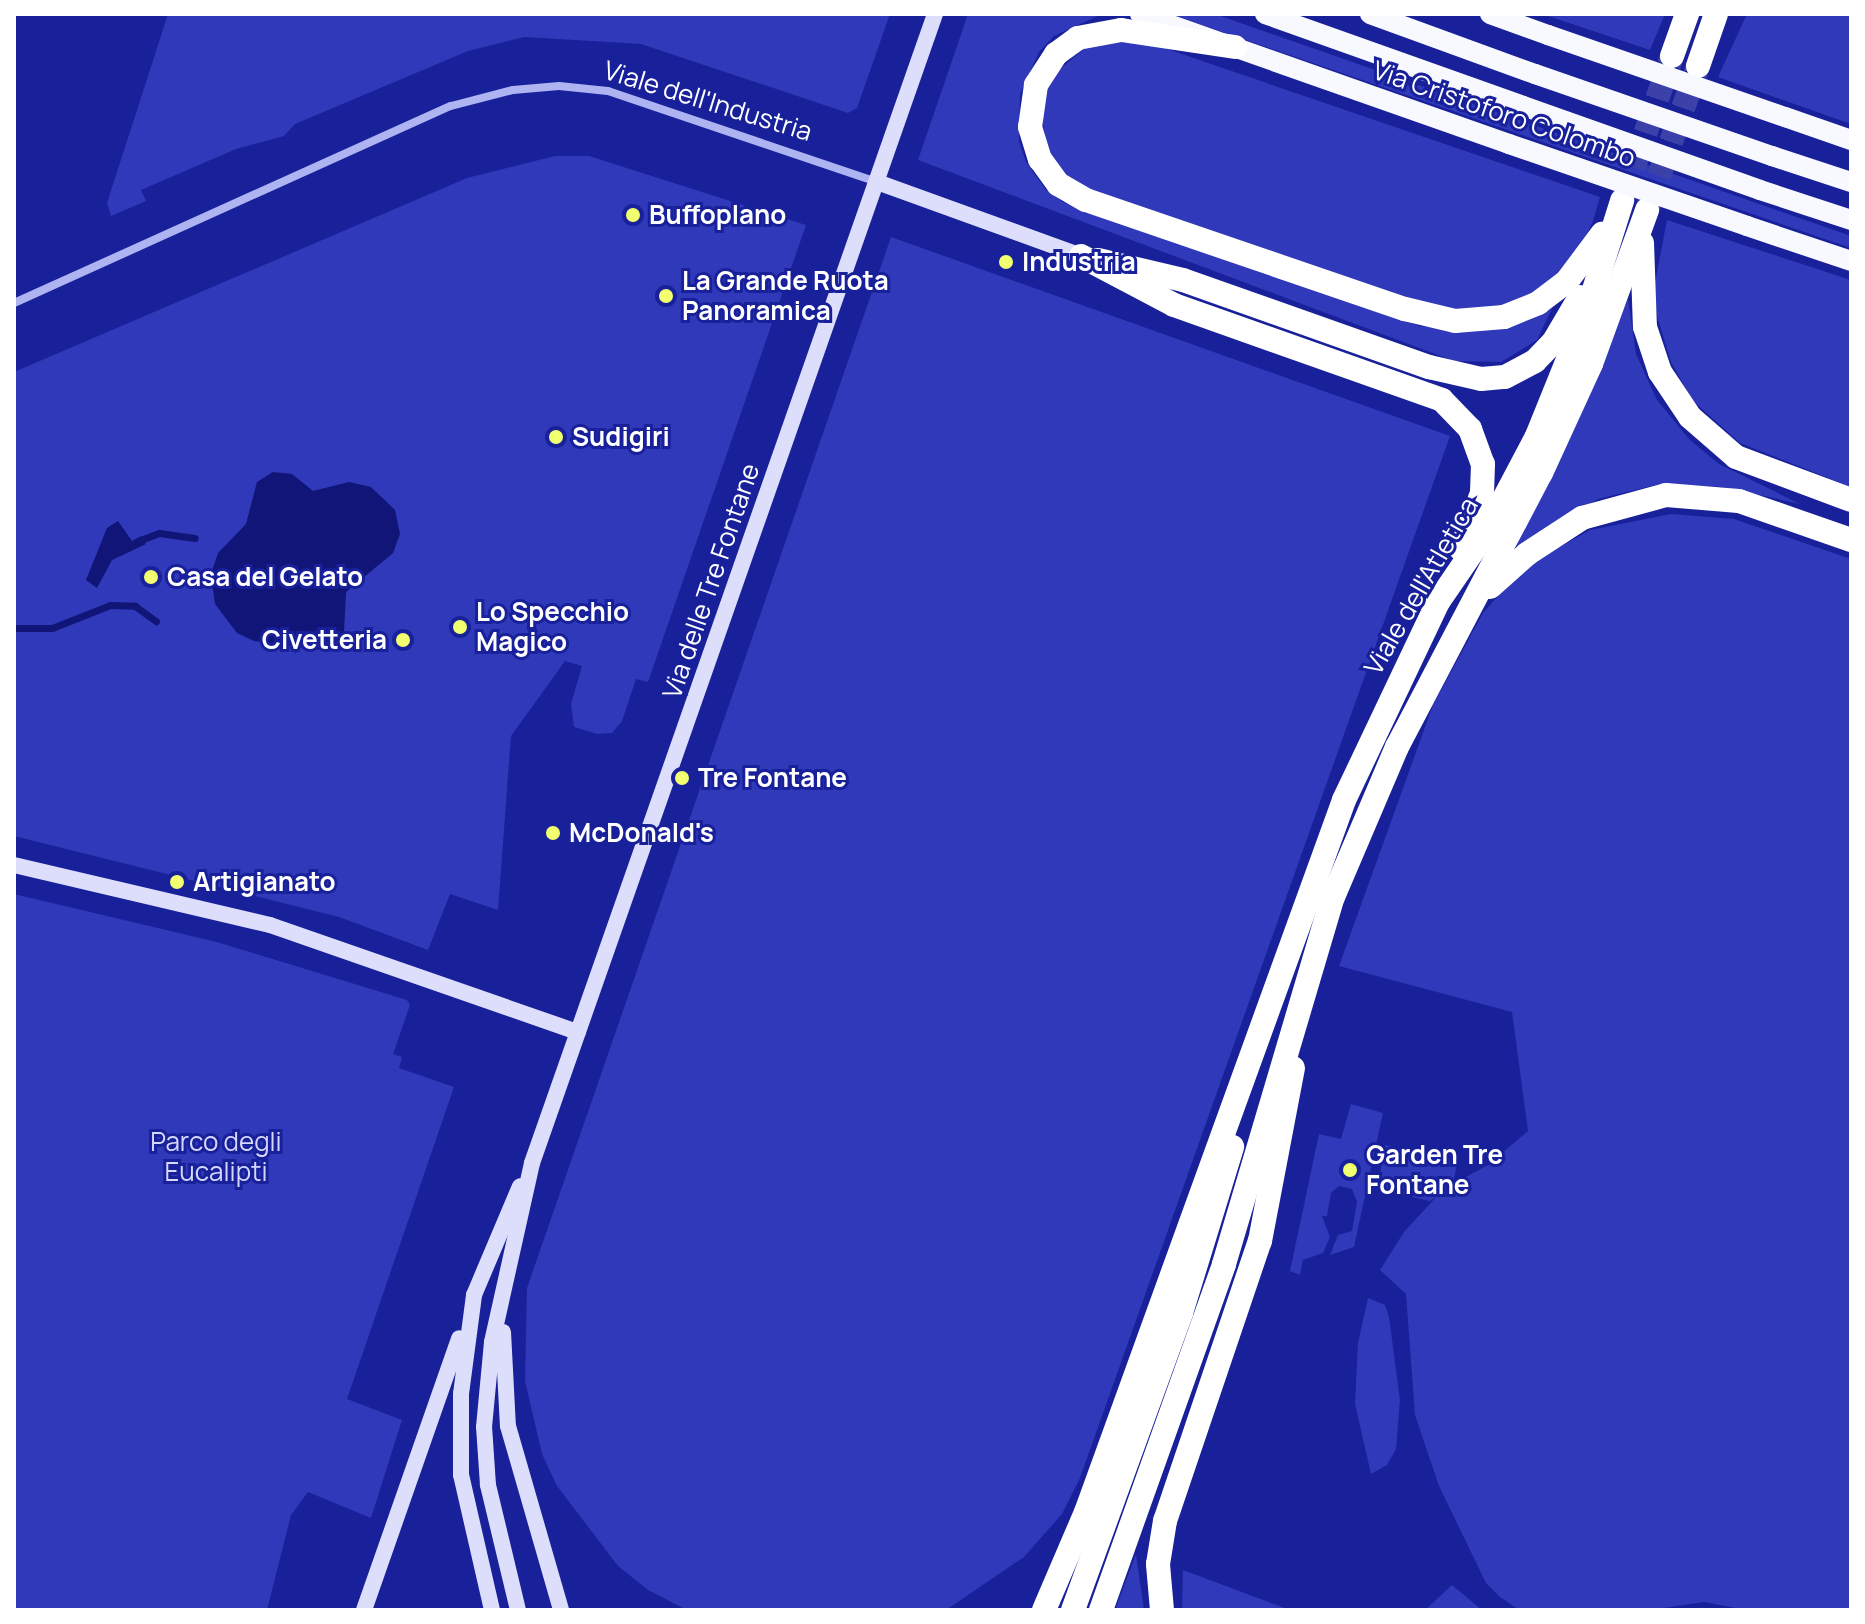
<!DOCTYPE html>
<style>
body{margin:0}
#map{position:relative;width:1865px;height:1624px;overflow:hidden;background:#18209a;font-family:Manrope,sans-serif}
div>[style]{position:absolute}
.green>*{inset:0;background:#2f39b9}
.water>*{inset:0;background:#101577}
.stream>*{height:7px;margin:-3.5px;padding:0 3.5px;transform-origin:3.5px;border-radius:3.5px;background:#101577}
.highway-tunnel>*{height:24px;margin-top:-12px;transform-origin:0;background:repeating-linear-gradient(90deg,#3b41a9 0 24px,transparent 0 36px)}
.street>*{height:8px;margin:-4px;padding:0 4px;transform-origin:4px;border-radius:4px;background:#aeb3f1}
.secondary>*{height:16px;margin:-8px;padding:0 8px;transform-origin:8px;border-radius:8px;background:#dcdefc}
.primary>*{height:20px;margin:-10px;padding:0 10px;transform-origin:10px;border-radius:10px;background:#f8f8ff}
.highway>*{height:24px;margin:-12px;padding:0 12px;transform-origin:12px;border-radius:12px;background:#fff}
.primary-bridge>*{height:20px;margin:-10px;padding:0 10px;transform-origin:10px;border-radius:10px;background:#f8f8ff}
.dots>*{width:22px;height:22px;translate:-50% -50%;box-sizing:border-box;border:4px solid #18209a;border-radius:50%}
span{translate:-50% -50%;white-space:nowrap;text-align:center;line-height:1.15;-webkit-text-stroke:6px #18209a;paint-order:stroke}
.street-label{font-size:26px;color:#fff}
.poi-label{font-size:26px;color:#fff;font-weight:700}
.left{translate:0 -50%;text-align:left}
.right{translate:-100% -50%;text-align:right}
.park-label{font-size:26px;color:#d5d8fc}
.frame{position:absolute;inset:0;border:16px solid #fff;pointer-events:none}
</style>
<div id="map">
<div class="green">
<div style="clip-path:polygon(168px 14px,890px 14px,857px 108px,848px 113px,641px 44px,524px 37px,468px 51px,295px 124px,284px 136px,236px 149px,141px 190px,146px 201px,111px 216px,107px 203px)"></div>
<div style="clip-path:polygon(968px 14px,1102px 14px,1054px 36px,1039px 52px,1020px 94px,1019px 141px,1026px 162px,1046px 190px,1063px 202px,1419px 326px,1465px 329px,1555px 302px,1537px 340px,1501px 362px,1454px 361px,918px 160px)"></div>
<div style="clip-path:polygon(1170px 14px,1215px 14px,1851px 236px,1851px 248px)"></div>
<div style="clip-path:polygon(1542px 14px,1665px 14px,1650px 50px)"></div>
<div style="clip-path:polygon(1747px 14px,1851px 14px,1851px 124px,1718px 77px)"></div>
<div style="clip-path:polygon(1138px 39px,1600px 197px,1593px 221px,1579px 252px,1544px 288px,1505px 306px,1446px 310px,1090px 190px,1069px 178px,1047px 150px,1042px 117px,1046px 90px,1053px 75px,1086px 47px)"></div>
<div style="clip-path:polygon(555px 156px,589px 156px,806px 225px,648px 682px,636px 679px,622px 721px,612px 733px,597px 734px,574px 727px,571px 704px,582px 666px,565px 661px,511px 736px,498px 910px,450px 894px,428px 950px,339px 917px,14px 836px,14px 372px,467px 178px)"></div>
<div style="clip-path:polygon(1667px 220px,1851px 280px,1851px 487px,1740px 443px,1692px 400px,1671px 362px,1657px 316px,1654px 288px)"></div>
<div style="clip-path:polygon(891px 237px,1450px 436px,1080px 1478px,1062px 1514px,1024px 1557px,946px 1610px,687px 1610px,648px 1590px,618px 1566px,557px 1486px,542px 1454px,525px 1381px,527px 1288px)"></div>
<div style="clip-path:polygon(1628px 299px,1636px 354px,1657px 400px,1689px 439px,1719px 464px,1800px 504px,1723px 487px,1660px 484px,1598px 499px,1515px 550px)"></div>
<div style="clip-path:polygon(1671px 514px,1734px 519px,1851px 559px,1851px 1610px,1746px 1610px,1704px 1602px,1650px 1610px,1519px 1610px,1500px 1597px,1486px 1583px,1439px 1486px,1415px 1415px,1406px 1294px,1380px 1270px,1404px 1232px,1437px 1196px,1430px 1201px,1377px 1190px,1385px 1145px,1458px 1159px,1453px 1184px,1488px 1165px,1528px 1131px,1512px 1012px,1339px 966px,1433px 705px,1483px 613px,1524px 567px,1590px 530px)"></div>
<div style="clip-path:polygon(14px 894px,217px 942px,407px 1000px,410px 1005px,393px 1054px,402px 1057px,399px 1068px,454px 1087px,347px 1399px,402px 1420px,371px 1518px,308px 1492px,291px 1515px,267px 1610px,14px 1610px)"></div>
<div style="clip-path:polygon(1351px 1104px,1383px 1113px,1354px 1247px,1330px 1255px,1338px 1235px,1352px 1231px,1357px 1202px,1352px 1189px,1339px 1186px,1331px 1193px,1327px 1216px,1322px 1216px,1330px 1237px,1323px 1253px,1303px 1260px,1300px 1275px,1290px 1271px,1319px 1134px,1341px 1139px)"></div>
<div style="clip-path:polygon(1368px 1298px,1385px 1305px,1389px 1317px,1400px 1400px,1396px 1449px,1387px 1465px,1371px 1474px,1355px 1404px,1358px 1343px)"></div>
<div style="clip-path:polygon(1136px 1554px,1144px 1610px,1115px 1610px)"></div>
<div style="clip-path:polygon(1183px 1570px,1290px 1610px,1182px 1610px)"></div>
<div style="clip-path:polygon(1452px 1585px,1482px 1610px,1425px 1610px)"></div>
</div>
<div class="water">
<div style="clip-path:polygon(273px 472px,292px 474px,313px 491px,349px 482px,371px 487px,395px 510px,400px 534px,393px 553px,346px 592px,344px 632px,329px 651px,254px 641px,237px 633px,215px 604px,211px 574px,218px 553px,246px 524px,257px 482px)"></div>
<div style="clip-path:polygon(118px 521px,132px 541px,141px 536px,146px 544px,112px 560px,97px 588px,86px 580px,107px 528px)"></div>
</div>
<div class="stream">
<div style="left:143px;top:539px;width:17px;rotate:-21deg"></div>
<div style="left:159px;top:533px;width:36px;rotate:8deg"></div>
<div style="left:16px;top:628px;width:36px"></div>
<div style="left:52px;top:628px;width:62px;rotate:-21.6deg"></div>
<div style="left:110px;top:605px;width:25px;rotate:2deg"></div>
<div style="left:135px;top:606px;width:26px;rotate:36deg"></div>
</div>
<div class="highway-tunnel">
<div style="left:1622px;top:201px;width:153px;rotate:-71deg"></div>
<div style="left:1647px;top:210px;width:153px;rotate:-70.5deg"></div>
</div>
<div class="street">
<div style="left:14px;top:303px;width:479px;rotate:-24.3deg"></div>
<div style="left:451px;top:106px;width:64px;rotate:-14.5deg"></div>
<div style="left:513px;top:90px;width:46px;rotate:-5deg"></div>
<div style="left:559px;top:86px;width:49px;rotate:5.8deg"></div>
<div style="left:608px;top:91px;width:284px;rotate:18.7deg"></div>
</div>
<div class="secondary">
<div style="left:877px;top:182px;width:217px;rotate:19.9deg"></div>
<div style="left:14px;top:865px;width:263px;rotate:13.2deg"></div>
<div style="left:270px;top:925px;width:326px;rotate:19.2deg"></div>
<div style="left:503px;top:1332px;width:94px;rotate:87deg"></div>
<div style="left:508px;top:1426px;width:191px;rotate:73.9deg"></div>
<div style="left:364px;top:1610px;width:288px;rotate:-70.7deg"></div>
<div style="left:492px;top:1610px;width:139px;rotate:-102.9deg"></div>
<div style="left:461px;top:1475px;width:81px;rotate:-90deg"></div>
<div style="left:461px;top:1394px;width:100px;rotate:-82.5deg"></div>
<div style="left:474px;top:1295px;width:118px;rotate:-67.1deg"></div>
<div style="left:518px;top:1610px;width:129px;rotate:-103.5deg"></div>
<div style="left:488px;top:1485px;width:58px;rotate:-93.9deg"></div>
<div style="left:484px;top:1427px;width:85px;rotate:-84.6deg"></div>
<div style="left:492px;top:1342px;width:183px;rotate:-77.4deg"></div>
<div style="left:532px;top:1163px;width:1218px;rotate:-70.67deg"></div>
</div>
<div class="primary">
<div style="left:1140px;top:14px;width:391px;rotate:19.4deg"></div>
<div style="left:1265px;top:14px;width:274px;rotate:19.6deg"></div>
<div style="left:1370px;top:14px;width:176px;rotate:20deg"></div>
<div style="left:1490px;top:14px;width:62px;rotate:19.9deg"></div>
<div style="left:1785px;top:117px;width:70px;rotate:19.2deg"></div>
<div style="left:1772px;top:156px;width:83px;rotate:18.2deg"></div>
<div style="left:1760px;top:190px;width:96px;rotate:18.2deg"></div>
<div style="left:1747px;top:226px;width:110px;rotate:18.6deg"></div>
</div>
<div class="highway">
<div style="left:1235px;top:47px;width:115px;rotate:-171.5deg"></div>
<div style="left:1121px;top:30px;width:44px;rotate:169.5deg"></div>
<div style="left:1078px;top:38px;width:27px;rotate:144deg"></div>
<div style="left:1056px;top:54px;width:37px;rotate:123deg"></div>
<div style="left:1036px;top:85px;width:42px;rotate:98.1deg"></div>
<div style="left:1030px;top:127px;width:34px;rotate:73deg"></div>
<div style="left:1040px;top:159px;width:31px;rotate:54deg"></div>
<div style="left:1058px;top:184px;width:32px;rotate:30deg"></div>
<div style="left:1086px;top:200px;width:337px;rotate:18.9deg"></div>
<div style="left:1405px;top:309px;width:51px;rotate:13.5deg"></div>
<div style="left:1455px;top:321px;width:49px;rotate:-4.7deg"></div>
<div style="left:1504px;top:317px;width:37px;rotate:-22deg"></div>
<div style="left:1538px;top:303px;width:36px;rotate:-37deg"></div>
<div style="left:1567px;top:281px;width:59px;rotate:-53.3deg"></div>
<div style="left:1672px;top:56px;width:45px;rotate:-70.3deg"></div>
<div style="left:1698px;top:66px;width:55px;rotate:-70.9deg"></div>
<div style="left:1642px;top:243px;width:84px;rotate:88deg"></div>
<div style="left:1645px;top:327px;width:47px;rotate:71.6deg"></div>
<div style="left:1660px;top:372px;width:54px;rotate:56.3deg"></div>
<div style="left:1690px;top:417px;width:61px;rotate:41deg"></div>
<div style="left:1736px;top:457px;width:123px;rotate:20.5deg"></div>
<div style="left:1081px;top:256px;width:105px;rotate:27.8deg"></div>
<div style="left:1174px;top:305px;width:284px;rotate:19.5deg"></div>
<div style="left:1442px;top:400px;width:40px;rotate:46deg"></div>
<div style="left:1470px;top:429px;width:37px;rotate:70deg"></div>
<div style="left:1483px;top:464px;width:29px;rotate:92deg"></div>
<div style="left:1482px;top:493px;width:60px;rotate:110.6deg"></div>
<div style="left:1098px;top:260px;width:87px;rotate:13.2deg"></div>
<div style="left:1183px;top:280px;width:261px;rotate:19.5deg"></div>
<div style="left:1429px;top:367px;width:53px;rotate:13deg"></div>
<div style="left:1481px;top:379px;width:24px;rotate:-5deg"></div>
<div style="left:1505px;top:377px;width:34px;rotate:-28deg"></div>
<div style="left:1535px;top:361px;width:28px;rotate:-46deg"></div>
<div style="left:1554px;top:341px;width:51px;rotate:-59.4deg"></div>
<div style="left:1490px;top:587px;width:50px;rotate:-41.7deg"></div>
<div style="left:1527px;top:554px;width:66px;rotate:-33.2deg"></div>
<div style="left:1582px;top:518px;width:87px;rotate:-15.3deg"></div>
<div style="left:1666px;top:495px;width:73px;rotate:4.7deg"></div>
<div style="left:1739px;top:501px;width:119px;rotate:19.2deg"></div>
<div style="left:1044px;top:1610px;width:107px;rotate:-66.8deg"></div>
<div style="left:1086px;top:1512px;width:757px;rotate:-70.08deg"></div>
<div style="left:1344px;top:800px;width:219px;rotate:-64.6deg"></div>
<div style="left:1438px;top:602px;width:88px;rotate:-55.6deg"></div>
<div style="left:1488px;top:529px;width:105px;rotate:-62.2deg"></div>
<div style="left:1537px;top:436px;width:131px;rotate:-68deg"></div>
<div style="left:1586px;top:315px;width:120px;rotate:-72.5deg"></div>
<div style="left:1073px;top:1610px;width:316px;rotate:-70deg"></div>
<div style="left:1181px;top:1313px;width:174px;rotate:-72.9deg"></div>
<div style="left:1101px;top:1610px;width:367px;rotate:-70.4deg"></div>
<div style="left:1224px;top:1264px;width:383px;rotate:-73.5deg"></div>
<div style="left:1333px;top:897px;width:163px;rotate:-66.9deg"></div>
<div style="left:1397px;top:747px;width:310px;rotate:-62.3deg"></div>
<div style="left:1541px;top:473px;width:120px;rotate:-65.4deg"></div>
<div style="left:1591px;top:364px;width:164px;rotate:-70deg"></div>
<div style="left:1162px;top:1610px;width:46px;rotate:-95deg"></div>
<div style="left:1158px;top:1564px;width:44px;rotate:-80.8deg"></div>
<div style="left:1165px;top:1521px;width:296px;rotate:-71.3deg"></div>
<div style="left:1260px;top:1241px;width:176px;rotate:-79.2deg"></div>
</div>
<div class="primary-bridge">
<div style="left:1548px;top:35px;width:251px;rotate:19.1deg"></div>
<div style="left:1535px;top:74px;width:251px;rotate:19.1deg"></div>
<div style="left:1523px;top:106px;width:251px;rotate:19.5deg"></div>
<div style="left:1509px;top:144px;width:252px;rotate:19deg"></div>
</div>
<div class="dots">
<div style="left:633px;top:215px;background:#f2ff6e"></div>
<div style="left:1006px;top:262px;background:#f2ff6e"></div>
<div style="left:666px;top:296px;background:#f2ff6e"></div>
<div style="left:556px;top:437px;background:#f2ff6e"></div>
<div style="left:151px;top:577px;background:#f2ff6e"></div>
<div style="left:460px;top:627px;background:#f2ff6e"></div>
<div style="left:403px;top:640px;background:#f2ff6e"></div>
<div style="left:682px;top:778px;background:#f2ff6e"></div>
<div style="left:553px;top:833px;background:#f2ff6e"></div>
<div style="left:177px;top:882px;background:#f2ff6e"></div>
<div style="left:1350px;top:1170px;background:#f2ff6e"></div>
</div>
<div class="street-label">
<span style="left:708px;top:101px;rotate:17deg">Viale dell'Industria</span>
<span style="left:1504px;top:114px;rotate:19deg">Via Cristoforo Colombo</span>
<span style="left:711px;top:581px;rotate:-71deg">Via delle Tre Fontane</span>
<span style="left:1421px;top:586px;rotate:-60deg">Viale dell'Atletica</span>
</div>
<div class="poi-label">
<span class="left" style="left:649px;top:215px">Buffoplano</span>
<span class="left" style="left:1022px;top:262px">Industria</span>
<span class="left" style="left:682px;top:296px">La Grande Ruota<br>Panoramica</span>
<span class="left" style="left:572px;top:437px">Sudigiri</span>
<span class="left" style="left:167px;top:577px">Casa del Gelato</span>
<span class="left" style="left:476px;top:627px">Lo Specchio<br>Magico</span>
<span class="right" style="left:387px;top:640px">Civetteria</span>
<span class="left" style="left:698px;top:778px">Tre Fontane</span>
<span class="left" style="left:569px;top:833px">McDonald's</span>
<span class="left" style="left:193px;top:882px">Artigianato</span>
<span class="left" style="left:1366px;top:1170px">Garden Tre<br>Fontane</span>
</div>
<div class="park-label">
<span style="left:216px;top:1157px">Parco degli<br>Eucalipti</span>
</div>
<div class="frame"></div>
</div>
